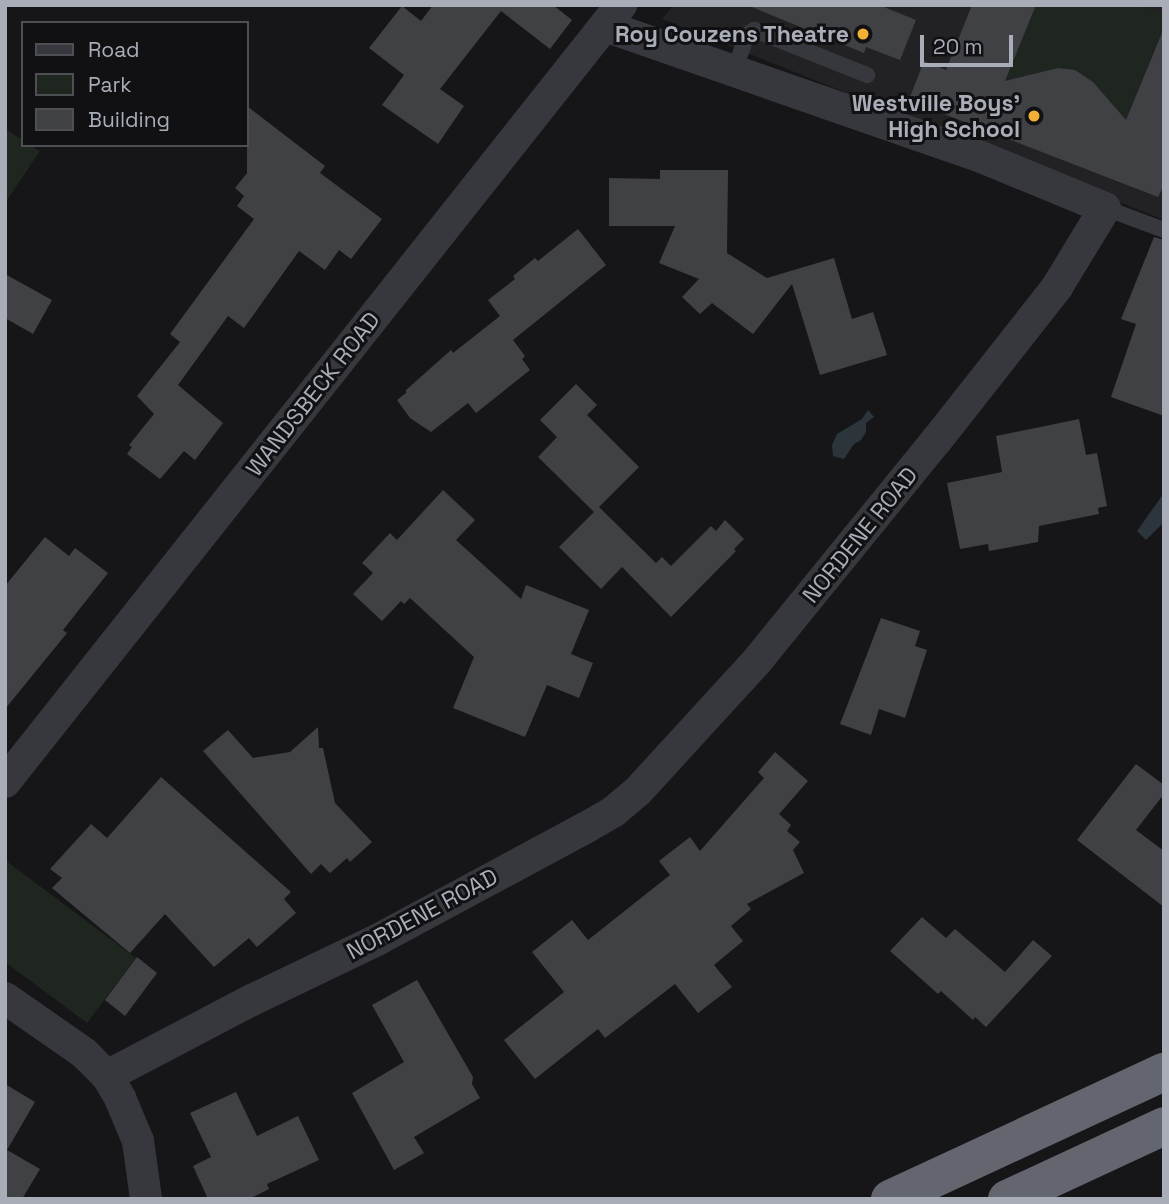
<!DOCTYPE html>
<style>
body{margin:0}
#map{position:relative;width:1169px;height:1204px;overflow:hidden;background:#161618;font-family:"Space Grotesk",sans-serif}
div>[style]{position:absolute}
.built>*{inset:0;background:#222225}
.green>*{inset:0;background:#1e261f}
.water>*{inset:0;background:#2c353c}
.building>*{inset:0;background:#404145}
.service>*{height:16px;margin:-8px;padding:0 8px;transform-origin:8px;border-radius:8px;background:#37383d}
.minor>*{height:32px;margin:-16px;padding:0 16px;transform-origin:16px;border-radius:16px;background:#37383d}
.motorway>*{height:38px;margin:-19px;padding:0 19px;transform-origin:19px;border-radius:19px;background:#63666e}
.dots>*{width:19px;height:19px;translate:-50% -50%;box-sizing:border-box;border:4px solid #111113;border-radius:50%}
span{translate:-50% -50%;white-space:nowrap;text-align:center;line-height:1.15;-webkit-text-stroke:6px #111113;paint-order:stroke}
.poi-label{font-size:23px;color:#a8adb8;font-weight:700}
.right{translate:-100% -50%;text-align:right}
.street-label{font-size:23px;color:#a8adb8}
.frame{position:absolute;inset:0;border:7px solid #a8adb8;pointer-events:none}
.legend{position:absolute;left:21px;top:21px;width:228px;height:126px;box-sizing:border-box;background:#111113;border:2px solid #4d4f55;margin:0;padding:9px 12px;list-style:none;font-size:21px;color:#a8adb8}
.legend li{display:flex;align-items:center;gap:14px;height:35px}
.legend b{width:35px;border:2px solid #4d4f55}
.scale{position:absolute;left:920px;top:35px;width:93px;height:32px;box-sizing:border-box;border:4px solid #a8adb8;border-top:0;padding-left:9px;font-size:21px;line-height:24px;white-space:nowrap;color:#a8adb8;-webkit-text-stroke:5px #111113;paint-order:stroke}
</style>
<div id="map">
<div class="built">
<div style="clip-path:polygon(674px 5px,1164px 5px,1164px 220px,662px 19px)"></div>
</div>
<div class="green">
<div style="clip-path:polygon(1036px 5px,1138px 5px,1164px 15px,1164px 24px,1123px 126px,1107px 106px,1102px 91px,1085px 75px,1075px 70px,1026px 82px,1008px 75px)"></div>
<div style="clip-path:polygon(5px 129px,23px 140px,23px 145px,30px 145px,40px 151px,5px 203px)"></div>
<div style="clip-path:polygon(5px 860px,136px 958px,87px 1023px,5px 962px)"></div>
</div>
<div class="water">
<div style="clip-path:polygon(868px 410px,874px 417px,866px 423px,866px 432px,861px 440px,854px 444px,844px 459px,833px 456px,832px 445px,837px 434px,862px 419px)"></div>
<div style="clip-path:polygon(1164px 493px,1164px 522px,1146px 540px,1137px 531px)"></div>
</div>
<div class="building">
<div style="clip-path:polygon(433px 5px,553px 5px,572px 20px,550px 49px,501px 11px,440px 89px,464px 106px,438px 144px,382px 105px,404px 75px,369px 48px,402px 6px,421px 21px)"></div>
<div style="clip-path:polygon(747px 5px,879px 5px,916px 20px,900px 60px,866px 47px,864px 53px)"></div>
<div style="clip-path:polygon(972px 5px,1036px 5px,1005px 81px,1058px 68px,1075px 70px,1093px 82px,1126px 120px,1164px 28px,1164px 185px,1158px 197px,931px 109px,932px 106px,910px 97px,924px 61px,946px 70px)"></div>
<div style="clip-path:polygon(247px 106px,325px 166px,320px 173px,382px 219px,351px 259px,339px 250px,325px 270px,299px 251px,244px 328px,228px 316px,178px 385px,223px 423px,195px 460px,184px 451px,160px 479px,127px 454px,132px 447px,129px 445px,154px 414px,137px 396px,180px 342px,170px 334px,254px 219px,237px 206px,244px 196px,235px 188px,247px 173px)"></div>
<div style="clip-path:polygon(660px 170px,728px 170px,727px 253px,767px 278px,834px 258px,852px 319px,873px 312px,887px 355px,820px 375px,792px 284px,753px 334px,712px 303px,700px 314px,682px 297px,699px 279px,659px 263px,675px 226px,609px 226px,609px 178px,660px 179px)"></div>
<div style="clip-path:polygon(578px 229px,606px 265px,513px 340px,525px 356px,522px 359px,530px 370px,476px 413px,468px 403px,431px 432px,410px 418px,397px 400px,406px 393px,406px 390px,451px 350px,453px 353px,500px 316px,488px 300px,515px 279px,513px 276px,535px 258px,538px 261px)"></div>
<div style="clip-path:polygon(1154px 237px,1164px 240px,1164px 416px,1111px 397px,1136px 324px,1121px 319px)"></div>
<div style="clip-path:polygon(5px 274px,52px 300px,33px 334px,5px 318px)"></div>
<div style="clip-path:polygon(576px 384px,597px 405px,587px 415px,639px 467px,599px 507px,656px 563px,662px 557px,671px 566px,711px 526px,716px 531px,725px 520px,744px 539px,734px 549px,736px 551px,671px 617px,622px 567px,601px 589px,559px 547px,594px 512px,538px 457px,557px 437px,540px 420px)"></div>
<div style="clip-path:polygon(1079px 419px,1086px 455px,1097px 453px,1107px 506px,1098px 508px,1099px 514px,1039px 526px,1038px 542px,989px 551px,988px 544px,960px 549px,947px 483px,1002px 472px,996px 436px)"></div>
<div style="clip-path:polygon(443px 490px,475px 520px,456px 540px,521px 599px,526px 585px,589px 610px,571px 654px,593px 663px,579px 698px,547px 685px,525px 737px,453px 708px,474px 657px,410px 598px,404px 604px,401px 601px,382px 621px,353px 594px,373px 573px,362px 563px,390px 533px,397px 540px)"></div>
<div style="clip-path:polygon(45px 537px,69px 556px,75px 548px,108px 573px,63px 630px,67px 633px,5px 709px,5px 586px)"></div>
<div style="clip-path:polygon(881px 618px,920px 631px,915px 646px,927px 650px,905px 718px,879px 709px,871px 735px,840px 724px)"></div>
<div style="clip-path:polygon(318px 727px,319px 748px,323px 748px,335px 803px,372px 842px,350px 862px,347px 858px,330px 873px,321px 864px,311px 874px,203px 751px,228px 730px,253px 758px,290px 752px)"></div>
<div style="clip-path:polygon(775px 752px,808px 781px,779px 814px,791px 825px,787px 831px,800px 842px,793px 850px,804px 873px,747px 904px,751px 909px,731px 926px,743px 941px,714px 965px,732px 987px,698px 1013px,675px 984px,605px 1038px,598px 1029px,535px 1079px,504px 1040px,564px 992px,532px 952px,572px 920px,588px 940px,670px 875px,659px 861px,690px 837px,700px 851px,764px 778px,758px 772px)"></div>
<div style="clip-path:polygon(1136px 764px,1164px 785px,1164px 794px,1136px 830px,1164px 851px,1164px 907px,1077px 840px)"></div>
<div style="clip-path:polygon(161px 777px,291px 892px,284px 899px,296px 913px,257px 947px,249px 938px,214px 967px,165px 914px,130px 953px,52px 888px,62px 878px,50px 869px,91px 824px,107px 838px)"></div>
<div style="clip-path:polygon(922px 917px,946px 938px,955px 929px,1005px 972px,1033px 940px,1052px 956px,986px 1027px,975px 1017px,973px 1020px,941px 991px,938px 994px,890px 951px)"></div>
<div style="clip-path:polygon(137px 957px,157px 973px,125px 1016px,105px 1000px)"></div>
<div style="clip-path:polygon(417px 980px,473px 1077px,472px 1084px,480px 1098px,414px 1137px,424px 1153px,394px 1170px,352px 1093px,404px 1062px,372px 1005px)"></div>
<div style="clip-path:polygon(5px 1084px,35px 1102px,7px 1150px,40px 1169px,22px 1199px,5px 1199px)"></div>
<div style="clip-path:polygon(236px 1092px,257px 1136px,298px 1116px,319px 1160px,267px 1184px,269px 1189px,249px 1199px,208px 1199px,193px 1166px,211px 1157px,190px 1113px)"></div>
</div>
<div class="service">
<div style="left:734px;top:71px;width:38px;rotate:-70deg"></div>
<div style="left:747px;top:35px;width:9px;rotate:-36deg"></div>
<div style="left:754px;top:30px;width:122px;rotate:21.7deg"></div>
<div style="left:1105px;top:208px;width:63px;rotate:20.4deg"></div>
</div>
<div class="minor">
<div style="left:5px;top:782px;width:992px;rotate:-51.59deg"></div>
<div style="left:5px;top:998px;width:96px;rotate:34.8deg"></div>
<div style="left:84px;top:1053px;width:33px;rotate:45deg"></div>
<div style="left:107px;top:1076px;width:26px;rotate:59deg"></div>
<div style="left:120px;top:1098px;width:47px;rotate:67.3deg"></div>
<div style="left:138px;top:1141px;width:59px;rotate:82.1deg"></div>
<div style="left:107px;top:1076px;width:164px;rotate:-27.7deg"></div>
<div style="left:252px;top:1000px;width:139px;rotate:-25.6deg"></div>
<div style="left:377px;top:940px;width:238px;rotate:-28.3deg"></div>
<div style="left:587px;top:827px;width:30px;rotate:-30deg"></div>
<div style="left:613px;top:812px;width:31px;rotate:-40deg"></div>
<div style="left:637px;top:792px;width:178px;rotate:-47.5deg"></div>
<div style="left:757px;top:661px;width:284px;rotate:-50.9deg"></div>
<div style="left:936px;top:441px;width:196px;rotate:-51.8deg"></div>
<div style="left:1057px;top:287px;width:92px;rotate:-58.7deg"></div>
<div style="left:1105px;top:208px;width:134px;rotate:-157.6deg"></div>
<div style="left:981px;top:157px;width:398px;rotate:-160.8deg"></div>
</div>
<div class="motorway">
<div style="left:890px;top:1199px;width:302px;rotate:-24.9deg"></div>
<div style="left:1007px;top:1199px;width:173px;rotate:-24.9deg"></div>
</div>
<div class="dots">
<div style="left:863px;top:34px;background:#f2b134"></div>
<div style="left:1034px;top:116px;background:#f2b134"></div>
</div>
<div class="poi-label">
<span class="right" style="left:849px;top:34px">Roy Couzens Theatre</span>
<span class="right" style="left:1020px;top:116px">Westville Boys'<br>High School</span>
</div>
<div class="street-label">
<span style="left:313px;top:394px;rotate:-52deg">WANDSBECK ROAD</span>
<span style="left:860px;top:535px;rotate:-51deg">NORDENE ROAD</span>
<span style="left:422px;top:914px;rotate:-28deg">NORDENE ROAD</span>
</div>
<div class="frame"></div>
<ul class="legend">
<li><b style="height:9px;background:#37383d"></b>Road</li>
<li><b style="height:19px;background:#1e261f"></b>Park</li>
<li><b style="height:19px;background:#404145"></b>Building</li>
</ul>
<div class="scale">20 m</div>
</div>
